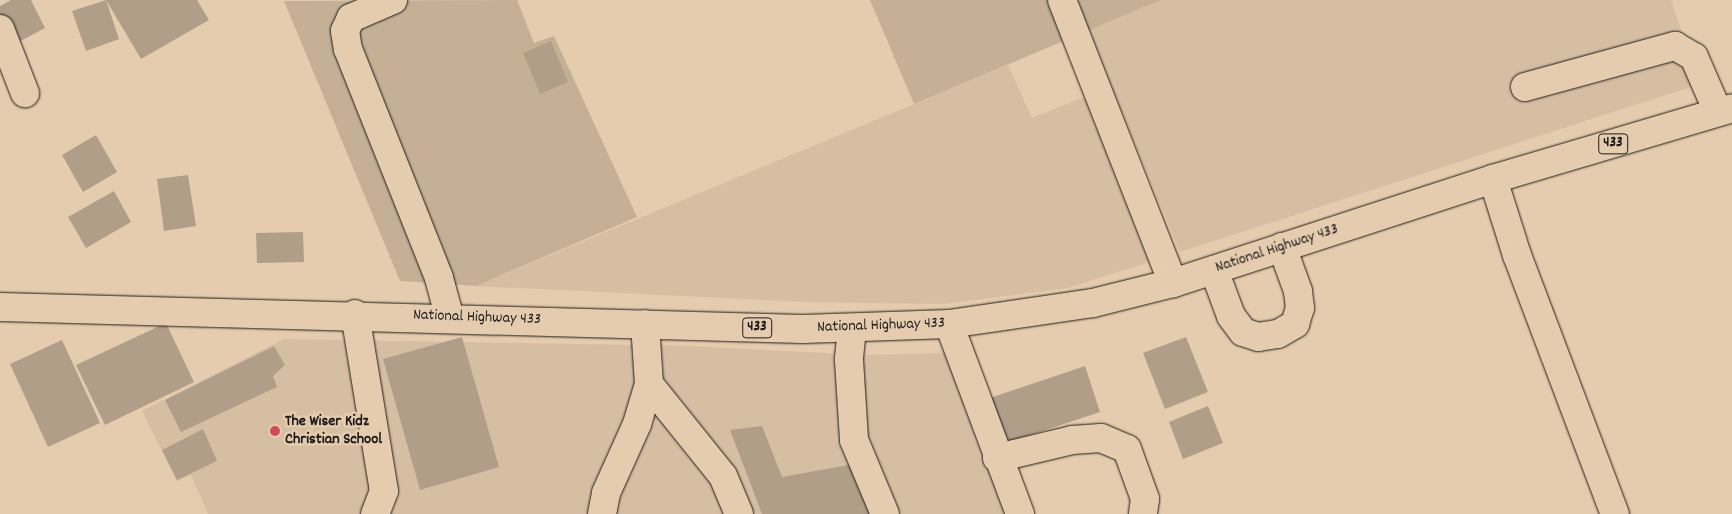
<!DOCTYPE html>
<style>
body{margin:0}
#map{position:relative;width:1732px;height:514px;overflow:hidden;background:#e6ccae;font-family:Dekko,sans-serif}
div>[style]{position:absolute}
.built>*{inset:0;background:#d6bea3}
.green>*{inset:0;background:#c5b096}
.building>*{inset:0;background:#b19e88}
.roads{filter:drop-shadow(0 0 1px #1c1c1c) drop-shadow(0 0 1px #1c1c1c)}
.minor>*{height:28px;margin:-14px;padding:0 14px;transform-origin:14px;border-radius:14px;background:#e6ccae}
.major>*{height:28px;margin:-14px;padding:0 14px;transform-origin:14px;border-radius:14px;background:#e6ccae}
.dots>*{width:14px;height:14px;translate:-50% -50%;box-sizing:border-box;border:2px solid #e6ccae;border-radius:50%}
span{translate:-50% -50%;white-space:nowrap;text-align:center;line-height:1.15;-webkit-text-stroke:5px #e6ccae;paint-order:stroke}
.shield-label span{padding:1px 4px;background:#e6ccae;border:1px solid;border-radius:4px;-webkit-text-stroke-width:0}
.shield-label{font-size:15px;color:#1c1c1c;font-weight:700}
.street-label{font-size:16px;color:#1c1c1c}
.poi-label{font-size:16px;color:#1c1c1c;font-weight:700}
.left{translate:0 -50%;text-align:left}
</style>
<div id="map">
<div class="built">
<div style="clip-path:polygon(1161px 0,1671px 0,1700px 84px,1180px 252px,1088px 31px)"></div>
<div style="clip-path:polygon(1008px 65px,1032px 118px,1094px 93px,1156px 260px,1068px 288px,943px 304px,805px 302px,476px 286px)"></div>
<div style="clip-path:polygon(284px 339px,692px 346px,865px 355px,952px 353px,1009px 514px,208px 514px,191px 475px,177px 481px,142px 411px)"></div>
</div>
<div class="green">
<div style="clip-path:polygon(517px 0,534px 43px,554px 36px,637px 217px,476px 286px,400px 281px,284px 1px)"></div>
<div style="clip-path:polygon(870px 0,1161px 0,914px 104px)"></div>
</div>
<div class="building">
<div style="clip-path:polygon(11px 0,31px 0,45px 28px,13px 45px,0 20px,0 6px)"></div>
<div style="clip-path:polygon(106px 0,119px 39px,86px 51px,72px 11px)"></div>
<div style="clip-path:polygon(106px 0,197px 0,209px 20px,141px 59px)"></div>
<div style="clip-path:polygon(551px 41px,568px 82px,540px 94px,523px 53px)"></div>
<div style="clip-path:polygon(96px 135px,117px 172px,83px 192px,62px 155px)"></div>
<div style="clip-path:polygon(188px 175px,196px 226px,164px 231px,157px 179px)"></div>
<div style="clip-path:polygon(114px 191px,131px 222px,86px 248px,68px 217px)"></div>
<div style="clip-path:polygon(303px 232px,304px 262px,257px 263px,256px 233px)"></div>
<div style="clip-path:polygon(166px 323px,194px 382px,105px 425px,76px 365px)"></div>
<div style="clip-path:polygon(462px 337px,499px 467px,420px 490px,383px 359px)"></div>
<div style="clip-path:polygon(1186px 337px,1208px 392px,1165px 409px,1143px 353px)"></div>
<div style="clip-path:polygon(62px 340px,100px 423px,48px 447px,10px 364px)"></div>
<div style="clip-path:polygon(274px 346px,285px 365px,273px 376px,277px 387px,181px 432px,165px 400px)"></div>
<div style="clip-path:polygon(1085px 366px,1100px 412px,997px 446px,981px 401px)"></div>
<div style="clip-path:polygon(1208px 406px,1223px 443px,1183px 459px,1169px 422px)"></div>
<div style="clip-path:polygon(762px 426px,782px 477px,854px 464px,873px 514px,762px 514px,730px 430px)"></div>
<div style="clip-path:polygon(203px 429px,217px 461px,177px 480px,162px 450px)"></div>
</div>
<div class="roads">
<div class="minor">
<div style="left:393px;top:0;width:46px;rotate:156.8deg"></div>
<div style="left:351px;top:18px;width:14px;rotate:115deg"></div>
<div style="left:345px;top:31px;width:18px;rotate:81deg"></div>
<div style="left:348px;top:49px;width:246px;rotate:68.3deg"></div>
<div style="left:439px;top:278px;width:39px;rotate:75deg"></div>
<div style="left:1062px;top:0;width:304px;rotate:68.6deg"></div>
<div style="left:0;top:29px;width:69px;rotate:68.7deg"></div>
<div style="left:1525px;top:87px;width:156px;rotate:-15.3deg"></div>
<div style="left:1675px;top:46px;width:22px;rotate:30deg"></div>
<div style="left:1694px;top:57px;width:60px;rotate:66.4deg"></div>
<div style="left:1493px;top:179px;width:80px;rotate:72.5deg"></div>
<div style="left:1517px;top:255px;width:277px;rotate:69.3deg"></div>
<div style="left:1214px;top:270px;width:49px;rotate:69.7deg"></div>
<div style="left:1231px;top:316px;width:20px;rotate:53deg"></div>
<div style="left:1243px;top:332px;width:16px;rotate:18deg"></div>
<div style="left:1258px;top:337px;width:20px;rotate:-9deg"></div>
<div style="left:1278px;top:334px;width:20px;rotate:-30deg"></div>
<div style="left:1295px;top:324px;width:17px;rotate:-73deg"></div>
<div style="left:1300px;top:308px;width:17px;rotate:-97deg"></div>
<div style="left:1298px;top:291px;width:47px;rotate:-110deg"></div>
<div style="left:355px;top:314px;width:179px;rotate:80.7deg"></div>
<div style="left:384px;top:491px;width:25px;rotate:111deg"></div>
<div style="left:949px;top:324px;width:203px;rotate:69.5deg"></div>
<div style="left:852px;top:329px;width:31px;rotate:96deg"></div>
<div style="left:849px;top:360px;width:80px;rotate:86.4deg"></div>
<div style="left:854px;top:440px;width:80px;rotate:67.3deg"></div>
<div style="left:649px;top:384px;width:118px;rotate:51.2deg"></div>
<div style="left:723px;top:476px;width:41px;rotate:67.2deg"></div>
<div style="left:997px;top:458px;width:77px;rotate:-13.5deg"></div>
<div style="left:1072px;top:440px;width:29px;rotate:-4deg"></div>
<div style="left:1101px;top:438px;width:28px;rotate:23deg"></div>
<div style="left:1127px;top:449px;width:53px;rotate:70.2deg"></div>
<div style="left:1145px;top:499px;width:15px;rotate:98deg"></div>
<div style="left:602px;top:514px;width:21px;rotate:-79deg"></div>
<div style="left:606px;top:493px;width:76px;rotate:-65.8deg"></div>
<div style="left:637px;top:424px;width:42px;rotate:-73.3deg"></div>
<div style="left:649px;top:384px;width:60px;rotate:-93.8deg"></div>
</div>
<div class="major">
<div style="left:0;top:307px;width:803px;rotate:1.57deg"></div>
<div style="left:803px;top:329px;width:146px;rotate:-2deg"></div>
<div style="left:949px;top:324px;width:146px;rotate:-8.3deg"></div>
<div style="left:1093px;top:303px;width:82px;rotate:-14deg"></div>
<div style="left:1173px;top:283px;width:336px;rotate:-18deg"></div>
<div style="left:1493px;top:179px;width:249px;rotate:-16.5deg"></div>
</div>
</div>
<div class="dots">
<div style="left:275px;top:431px;background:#d1495b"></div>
</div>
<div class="shield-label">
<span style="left:1613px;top:144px">433</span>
<span style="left:757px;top:328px">433</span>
</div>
<div class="street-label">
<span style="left:1277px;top:249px;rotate:-18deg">National Highway 433</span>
<span style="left:477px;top:318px;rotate:2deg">National Highway 433</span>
<span style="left:881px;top:326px;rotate:-2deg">National Highway 433</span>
</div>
<div class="poi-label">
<span class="left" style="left:285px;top:431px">The Wiser Kidz<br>Christian School</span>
</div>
</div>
